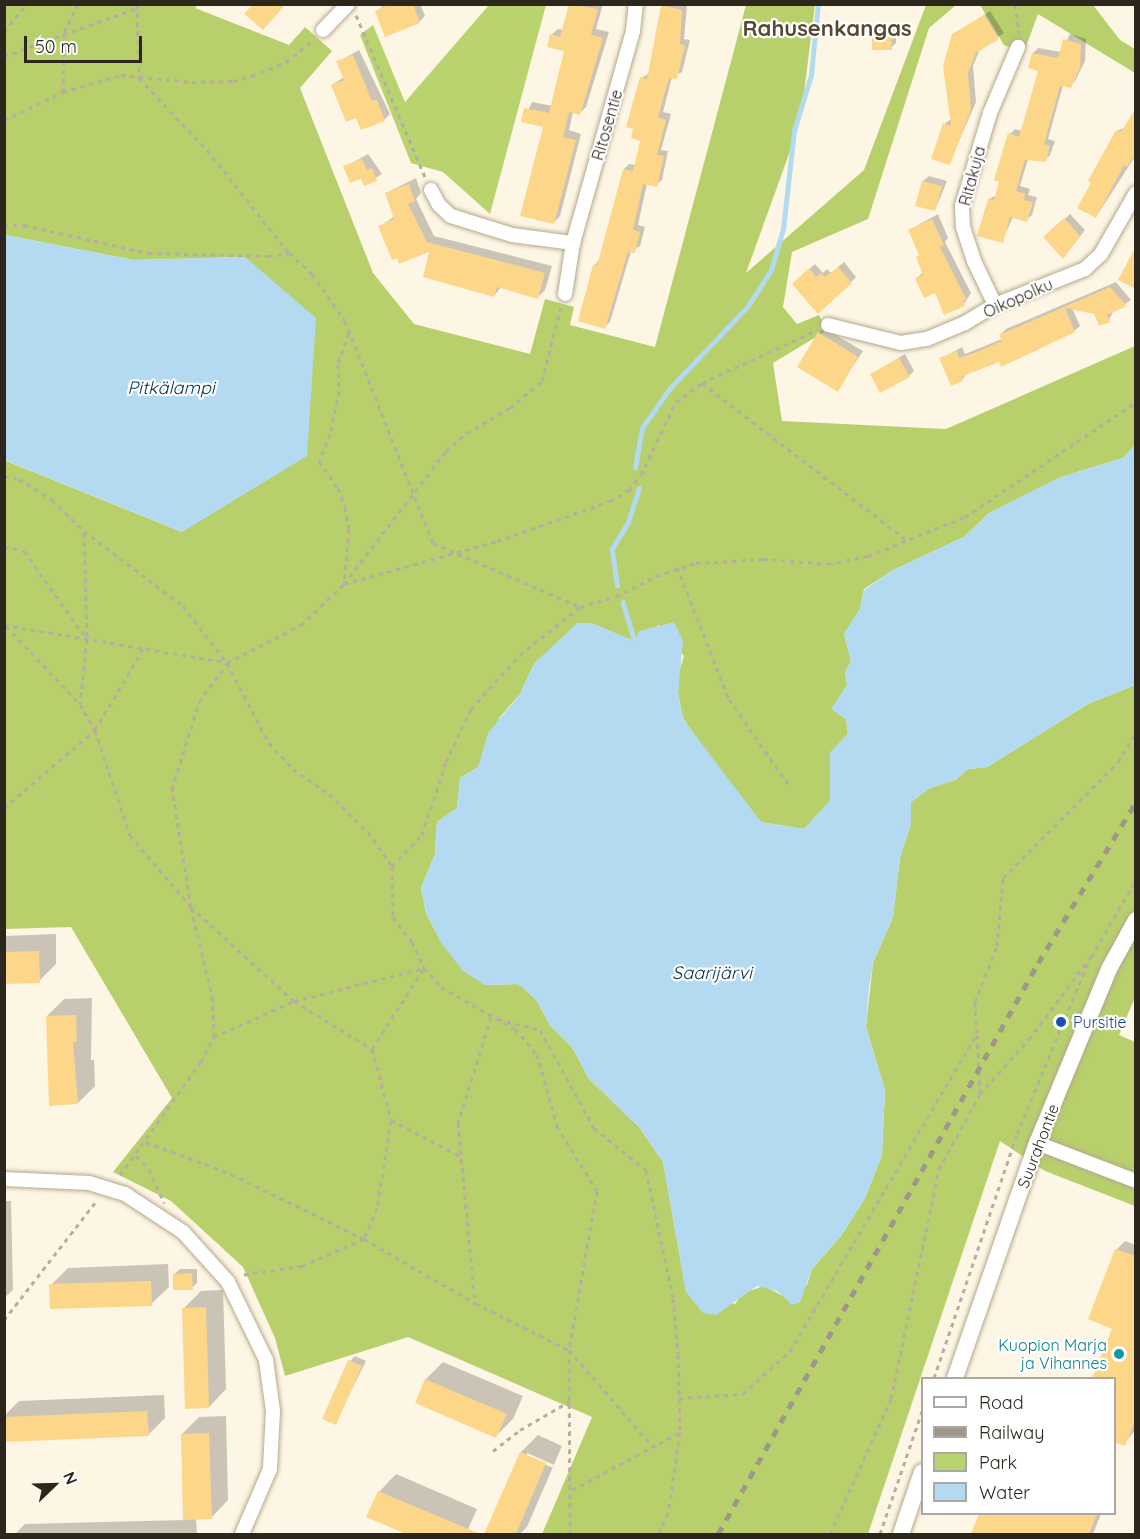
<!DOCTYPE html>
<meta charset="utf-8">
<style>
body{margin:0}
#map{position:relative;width:1140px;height:1539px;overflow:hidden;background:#fef6e4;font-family:Quicksand,sans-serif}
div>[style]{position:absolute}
.green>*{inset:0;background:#b9d36f}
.forest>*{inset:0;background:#b7d06c}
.water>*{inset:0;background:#b3daf1}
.shadow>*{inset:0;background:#0003}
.stream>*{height:4.5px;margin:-2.25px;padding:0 2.25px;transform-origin:2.25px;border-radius:2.25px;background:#b3daf1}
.building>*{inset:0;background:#fcd78a}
.path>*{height:3px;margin-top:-1.5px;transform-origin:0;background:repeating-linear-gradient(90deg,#b6afa0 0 4.5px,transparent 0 9px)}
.roads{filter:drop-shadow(0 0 2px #b5a88d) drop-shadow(0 0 2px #b5a88d)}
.minor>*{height:14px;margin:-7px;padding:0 7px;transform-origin:7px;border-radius:7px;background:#fff}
.tertiary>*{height:16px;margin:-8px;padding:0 8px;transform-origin:8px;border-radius:8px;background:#fff}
.rail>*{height:4.5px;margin-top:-2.25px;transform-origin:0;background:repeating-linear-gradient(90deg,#9f988a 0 8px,transparent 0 16px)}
.dots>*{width:16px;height:16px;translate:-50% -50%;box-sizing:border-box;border:3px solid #fff;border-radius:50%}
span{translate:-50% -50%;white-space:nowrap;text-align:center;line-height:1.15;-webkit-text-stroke:4.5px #fff;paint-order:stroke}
.street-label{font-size:16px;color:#2c261c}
.transit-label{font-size:16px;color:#164399}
.left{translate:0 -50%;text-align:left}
.culture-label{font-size:16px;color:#0d838f}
.right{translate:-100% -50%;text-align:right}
.water-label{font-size:18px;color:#003148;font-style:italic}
.district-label{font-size:22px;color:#564a32;font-weight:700}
.frame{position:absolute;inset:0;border:6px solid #2c261c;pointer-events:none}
.legend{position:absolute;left:921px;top:1377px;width:195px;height:138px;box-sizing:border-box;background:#fff;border:2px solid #aba8a4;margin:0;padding:8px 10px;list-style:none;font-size:18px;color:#2c261c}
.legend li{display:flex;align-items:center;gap:12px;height:30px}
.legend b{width:30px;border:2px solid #aba8a4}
.north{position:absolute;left:24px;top:1455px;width:60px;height:60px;-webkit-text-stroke:4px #fff;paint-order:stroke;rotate:67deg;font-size:16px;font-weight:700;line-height:24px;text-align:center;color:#2c261c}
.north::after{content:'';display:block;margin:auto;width:21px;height:27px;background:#2c261c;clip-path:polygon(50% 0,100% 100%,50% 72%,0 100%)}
.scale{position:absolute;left:24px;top:36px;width:118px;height:27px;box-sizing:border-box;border:3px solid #2c261c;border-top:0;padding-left:8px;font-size:18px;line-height:21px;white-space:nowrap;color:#2c261c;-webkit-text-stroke:4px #fff;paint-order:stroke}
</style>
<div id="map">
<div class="green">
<div style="clip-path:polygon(489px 5px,546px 5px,490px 214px,443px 172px,411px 163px,360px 35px,373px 25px,405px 102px)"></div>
</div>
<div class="forest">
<div style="clip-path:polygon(5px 5px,198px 5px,195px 8px,289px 45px,305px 27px,332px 51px,300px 88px,373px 273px,414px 324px,530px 354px,545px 299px,574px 307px,570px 325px,655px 347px,746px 5px,815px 5px,804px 93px,789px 154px,746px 273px,864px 170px,926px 5px,956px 5px,929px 28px,868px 219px,792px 252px,783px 307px,797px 324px,819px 315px,826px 331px,773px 363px,782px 421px,946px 429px,1135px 346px,1135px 445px,1123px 458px,1061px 477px,989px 513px,964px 537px,893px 570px,864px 589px,860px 609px,844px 634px,851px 661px,845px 673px,847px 685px,832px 709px,846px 719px,848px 734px,830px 753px,830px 801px,804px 829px,761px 822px,712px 761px,683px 718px,678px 693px,679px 672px,684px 656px,659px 625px,635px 642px,591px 623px,578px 623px,534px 664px,520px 694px,500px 717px,478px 767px,460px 778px,457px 808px,437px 822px,435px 854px,421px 888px,426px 913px,442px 944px,485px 985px,516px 984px,523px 987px,537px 1001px,549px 1024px,572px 1047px,589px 1079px,639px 1127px,663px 1162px,686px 1291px,735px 1304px,743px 1293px,764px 1286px,785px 1297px,807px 1285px,812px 1269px,841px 1236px,865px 1198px,882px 1155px,885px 1090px,866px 1027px,873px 963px,893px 917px,900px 858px,911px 824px,911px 802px,930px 788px,955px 780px,968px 769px,987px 767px,1088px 704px,1135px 685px,1136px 995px,1119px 1035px,1135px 1042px,1135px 1206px,1045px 1171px,1000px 1141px,868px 1534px,542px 1534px,592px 1417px,408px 1337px,285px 1376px,275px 1338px,243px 1267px,171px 1201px,113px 1172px,172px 1098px,71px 927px,5px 929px,4px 460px,182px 532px,245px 257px,134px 260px,5px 235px)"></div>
<div style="clip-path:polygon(980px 5px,1093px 5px,1120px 40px,1135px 49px,1135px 73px,1038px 14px,1024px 52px,1004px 45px)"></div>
</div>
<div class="water">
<div style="clip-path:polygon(5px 235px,134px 260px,245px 257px,316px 318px,307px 456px,182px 532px,5px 460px)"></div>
<div style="clip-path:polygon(1135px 445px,1135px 685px,1088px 704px,987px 767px,968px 769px,955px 780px,930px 788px,911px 802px,911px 824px,900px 858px,893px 917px,873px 963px,869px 989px,866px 1027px,885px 1090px,882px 1155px,865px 1198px,841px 1236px,812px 1269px,800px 1302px,792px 1305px,777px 1291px,757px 1286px,716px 1315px,703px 1313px,686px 1292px,663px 1162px,639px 1127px,589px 1079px,572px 1047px,549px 1024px,537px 1001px,523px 987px,515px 984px,485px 985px,463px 971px,442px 944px,426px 913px,421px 888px,435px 854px,437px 822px,457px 808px,460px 778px,478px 767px,488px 733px,520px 694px,534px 664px,572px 628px,578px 623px,591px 623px,635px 641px,639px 631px,674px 622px,683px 641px,678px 693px,683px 719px,761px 822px,804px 829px,830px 801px,830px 753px,848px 734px,846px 719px,831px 709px,847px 685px,845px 673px,851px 661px,844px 634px,860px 609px,864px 590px,893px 570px,964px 537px,989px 513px,1061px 477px,1123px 458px)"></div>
</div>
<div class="shadow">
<div style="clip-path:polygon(420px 4px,425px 16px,419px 22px,377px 11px,385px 4px)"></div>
<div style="clip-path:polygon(571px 4px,603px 4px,596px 29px,609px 32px,586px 107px,580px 113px,573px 112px,569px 130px,581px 134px,560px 216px,553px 223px,544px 126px,523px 121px,532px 102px,552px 106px,566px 50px,551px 35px,558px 29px,564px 30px)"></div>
<div style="clip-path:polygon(664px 4px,687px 5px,684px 39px,690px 40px,682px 72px,672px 77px,663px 112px,671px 114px,661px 150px,668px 151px,662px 180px,656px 185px,647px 183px,638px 225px,645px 227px,640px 246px,631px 251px,610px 322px,604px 327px,594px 266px,599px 260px,624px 169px,629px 164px,636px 165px,642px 140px,641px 78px,650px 73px)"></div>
<div style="clip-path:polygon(990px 11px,1004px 33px,980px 49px,973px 66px,976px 102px,949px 164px,944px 124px,951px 119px,954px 35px)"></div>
<div style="clip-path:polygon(879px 29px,896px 29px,896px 43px,891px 48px,873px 35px)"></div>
<div style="clip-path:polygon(1070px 34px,1086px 39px,1085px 61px,1075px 81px,1070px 87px,1063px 85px,1048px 139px,1055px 141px,1050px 155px,1045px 160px,1028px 159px,1020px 186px,1030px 189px,1028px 195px,1037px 197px,1032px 215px,1026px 220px,1013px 217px,1002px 241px,989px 199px,997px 195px,1010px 134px,1015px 129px,1022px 131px,1040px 70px,1033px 53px,1038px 48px,1061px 52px)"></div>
<div style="clip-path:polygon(359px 50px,390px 114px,384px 120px,357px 116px,332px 85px,344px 77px,338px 62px)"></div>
<div style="clip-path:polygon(1136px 110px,1136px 155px,1096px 217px,1093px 182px,1117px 131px,1126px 127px)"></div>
<div style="clip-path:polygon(368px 154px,382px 174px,365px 184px,362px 177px,345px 167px)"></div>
<div style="clip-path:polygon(929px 176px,947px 181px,935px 210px,923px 181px)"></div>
<div style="clip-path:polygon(416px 178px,421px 193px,416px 199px,434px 236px,552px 266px,545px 290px,538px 297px,501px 287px,494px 296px,431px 250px,380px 226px,395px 216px,386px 193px)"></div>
<div style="clip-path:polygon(938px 214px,948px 238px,945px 242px,971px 293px,964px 304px,917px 278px,922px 273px,920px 254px,909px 230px)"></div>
<div style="clip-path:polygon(1070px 214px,1085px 230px,1068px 252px,1045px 238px)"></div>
<div style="clip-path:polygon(844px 262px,856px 277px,851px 282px,799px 278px,815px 264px,823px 273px,827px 269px,831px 273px)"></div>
<div style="clip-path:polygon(1116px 282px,1131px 300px,1113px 312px,1109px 320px,1100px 324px,1095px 313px,1072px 308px,1080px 326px,1074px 331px,967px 373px,962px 380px,941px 359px,962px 347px,965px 354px,1002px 339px,1000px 335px,1006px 329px)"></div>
<div style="clip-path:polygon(824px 328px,863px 351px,837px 390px,819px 333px)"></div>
<div style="clip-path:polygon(905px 354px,914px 371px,909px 376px,872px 374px)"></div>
<div style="clip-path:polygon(56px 934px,56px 964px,39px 981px,4px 982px,4px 936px)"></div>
<div style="clip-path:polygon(92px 998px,91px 1060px,94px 1060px,95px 1086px,78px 1103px,47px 1016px,64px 999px)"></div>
<div style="clip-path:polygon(4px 1201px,11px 1201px,13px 1290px,4px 1298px)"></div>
<div style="clip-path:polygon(1125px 1241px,1136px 1245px,1136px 1429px,1124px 1444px,1114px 1378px,1094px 1378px,1113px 1328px,1090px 1318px,1117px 1249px)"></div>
<div style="clip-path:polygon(168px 1264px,169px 1287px,151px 1304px,51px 1285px,68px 1268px)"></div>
<div style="clip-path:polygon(180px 1269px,197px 1269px,197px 1283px,192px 1288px,174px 1274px)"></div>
<div style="clip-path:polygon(223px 1290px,226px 1389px,209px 1407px,184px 1308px,201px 1291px)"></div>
<div style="clip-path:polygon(355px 1356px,366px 1361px,335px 1423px,350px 1361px)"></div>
<div style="clip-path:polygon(443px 1362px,523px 1396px,513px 1419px,496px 1436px,417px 1402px,426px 1379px)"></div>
<div style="clip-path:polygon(164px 1395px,165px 1418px,148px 1435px,4px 1441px,4px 1416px,19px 1401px)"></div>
<div style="clip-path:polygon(226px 1416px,228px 1500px,211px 1518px,196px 1518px,197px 1534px,15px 1534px,25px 1524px,185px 1520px,182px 1434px,199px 1417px)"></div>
<div style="clip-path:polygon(evenodd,538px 1435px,562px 1446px,527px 1527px,520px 1534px,486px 1534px,521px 1452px,538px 1435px,527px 1453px,554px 1465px,553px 1468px,527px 1456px,527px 1453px)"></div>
<div style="clip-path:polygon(396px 1474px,477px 1509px,466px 1534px,410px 1534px,368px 1517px,379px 1492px)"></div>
<div style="clip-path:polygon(981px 1514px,1101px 1514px,1093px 1534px,973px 1534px)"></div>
</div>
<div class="stream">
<div style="left:635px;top:468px;width:41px;rotate:-80.1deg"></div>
<div style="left:642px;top:428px;width:49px;rotate:-55deg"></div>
<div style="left:670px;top:388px;width:113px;rotate:-46.4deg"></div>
<div style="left:748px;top:306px;width:43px;rotate:-57.4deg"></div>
<div style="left:771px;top:270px;width:43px;rotate:-73.7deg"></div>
<div style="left:783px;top:229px;width:99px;rotate:-83.6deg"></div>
<div style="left:794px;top:131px;width:59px;rotate:-73.1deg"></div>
<div style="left:811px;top:75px;width:71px;rotate:-84.4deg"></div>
<div style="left:617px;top:586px;width:37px;rotate:-98deg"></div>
<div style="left:612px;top:549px;width:31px;rotate:-59deg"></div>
<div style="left:628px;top:522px;width:35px;rotate:-72deg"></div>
<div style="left:623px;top:602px;width:42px;rotate:73.3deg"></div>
</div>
<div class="building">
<div style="clip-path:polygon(253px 4px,286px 4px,263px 30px,244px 14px)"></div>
<div style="clip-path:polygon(390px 4px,413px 4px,420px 23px,385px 37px,375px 11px)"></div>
<div style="clip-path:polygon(569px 4px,598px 9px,591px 35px,603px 38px,580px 115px,569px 112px,563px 137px,576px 140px,554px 224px,520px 216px,543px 127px,521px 122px,524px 108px,549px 113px,564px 51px,547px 47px,550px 34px,560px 37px)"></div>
<div style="clip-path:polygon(661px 5px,682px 10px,680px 44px,685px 45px,677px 79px,669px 78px,658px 117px,666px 120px,657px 155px,664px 156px,657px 187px,643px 184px,633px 230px,640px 232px,635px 253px,628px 252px,605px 329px,578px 321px,593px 265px,597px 266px,623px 169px,633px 171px,640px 141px,631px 138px,633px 129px,626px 127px,640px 77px,647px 79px)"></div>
<div style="clip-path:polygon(984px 15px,999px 39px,976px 53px,968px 73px,971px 109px,950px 165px,931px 159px,943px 123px,951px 126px,943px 66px,952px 34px)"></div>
<div style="clip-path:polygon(872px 34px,891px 34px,892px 50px,872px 50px)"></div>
<div style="clip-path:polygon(1063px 39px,1081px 44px,1080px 67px,1071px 88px,1060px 86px,1044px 144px,1050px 146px,1046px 162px,1025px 160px,1016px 191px,1025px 194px,1024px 200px,1033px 202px,1027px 222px,1010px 217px,1003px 243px,977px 236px,988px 199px,994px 200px,999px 182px,994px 180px,1008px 133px,1019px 137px,1038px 71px,1028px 68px,1032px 53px,1058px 58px)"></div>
<div style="clip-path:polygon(353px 55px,372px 101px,377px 100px,385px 121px,361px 130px,356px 118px,346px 122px,331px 85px,344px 80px,336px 61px)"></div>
<div style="clip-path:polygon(1136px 108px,1136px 152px,1127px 167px,1124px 165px,1096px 218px,1077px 208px,1091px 183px,1088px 181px,1116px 130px,1121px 132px)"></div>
<div style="clip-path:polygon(362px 159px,367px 170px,372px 168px,377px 181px,364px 186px,361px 179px,350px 183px,343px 166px)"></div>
<div style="clip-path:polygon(922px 181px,942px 186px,935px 211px,915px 206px)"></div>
<div style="clip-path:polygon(409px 184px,415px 201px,408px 204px,427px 242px,545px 273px,538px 299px,497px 287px,494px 297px,423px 277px,429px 252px,399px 264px,397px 258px,392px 260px,378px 226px,394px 219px,385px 193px)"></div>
<div style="clip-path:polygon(1064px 218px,1080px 236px,1063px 259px,1043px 237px)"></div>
<div style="clip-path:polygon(932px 219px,944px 245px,940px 247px,966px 299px,963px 301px,965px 306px,944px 315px,935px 293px,924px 298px,915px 278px,923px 275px,916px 257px,919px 255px,908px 230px)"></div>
<div style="clip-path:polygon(1136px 246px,1136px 289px,1118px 280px)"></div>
<div style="clip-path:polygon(838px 267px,852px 283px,818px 314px,792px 284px,809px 268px,816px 277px,821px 273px,825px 277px)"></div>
<div style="clip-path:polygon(1110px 287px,1127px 306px,1107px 315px,1110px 322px,1099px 326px,1094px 314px,1065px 308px,1075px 332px,1001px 367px,999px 362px,961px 377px,963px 381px,951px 386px,939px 358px,957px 351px,959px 358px,977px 352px,1002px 341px,999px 335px)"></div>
<div style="clip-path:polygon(818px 332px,858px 357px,838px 392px,797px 367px)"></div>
<div style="clip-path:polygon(899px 358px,910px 377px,880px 393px,870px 374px)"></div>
<div style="clip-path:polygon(39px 951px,40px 983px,4px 984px,4px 952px)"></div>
<div style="clip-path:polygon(76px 1015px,77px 1042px,73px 1042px,78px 1104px,49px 1106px,46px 1016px)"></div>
<div style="clip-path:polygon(1115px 1249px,1136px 1256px,1136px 1419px,1125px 1446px,1114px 1442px,1114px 1378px,1092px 1378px,1112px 1329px,1088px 1319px)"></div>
<div style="clip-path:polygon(192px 1273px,193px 1290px,173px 1290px,173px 1274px)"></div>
<div style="clip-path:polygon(151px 1281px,152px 1306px,50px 1309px,49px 1284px)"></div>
<div style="clip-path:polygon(206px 1307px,209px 1408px,185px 1409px,182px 1308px)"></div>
<div style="clip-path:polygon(348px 1360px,362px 1366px,336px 1425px,322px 1419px)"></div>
<div style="clip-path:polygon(425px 1379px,507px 1414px,496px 1438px,415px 1403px)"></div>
<div style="clip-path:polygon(147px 1411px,149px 1436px,4px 1442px,4px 1417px)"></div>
<div style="clip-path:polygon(209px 1433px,212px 1519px,183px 1520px,181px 1434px)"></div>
<div style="clip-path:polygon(520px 1452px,546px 1463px,516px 1534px,484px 1534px)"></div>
<div style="clip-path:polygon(378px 1491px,480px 1534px,406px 1534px,366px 1517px)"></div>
<div style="clip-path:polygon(979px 1514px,1097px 1514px,1089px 1534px,971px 1534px)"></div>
</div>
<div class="path">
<div style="left:137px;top:4px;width:74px;rotate:88.5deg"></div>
<div style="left:139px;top:78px;width:99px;rotate:46.6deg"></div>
<div style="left:207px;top:150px;width:132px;rotate:51.5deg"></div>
<div style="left:289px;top:253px;width:31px;rotate:42deg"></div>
<div style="left:312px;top:274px;width:57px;rotate:54.9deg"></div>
<div style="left:345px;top:321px;width:239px;rotate:68.4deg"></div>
<div style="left:433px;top:543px;width:160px;rotate:23.5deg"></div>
<div style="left:1015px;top:4px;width:29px;rotate:82deg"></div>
<div style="left:356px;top:15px;width:176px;rotate:66.9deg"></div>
<div style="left:4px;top:32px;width:36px;rotate:-51deg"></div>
<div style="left:4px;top:56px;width:141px;rotate:-19.8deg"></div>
<div style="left:63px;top:92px;width:60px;rotate:-89deg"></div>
<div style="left:64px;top:32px;width:31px;rotate:-63deg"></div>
<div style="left:4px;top:120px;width:65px;rotate:-25.4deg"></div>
<div style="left:63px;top:92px;width:60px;rotate:-16.3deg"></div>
<div style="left:121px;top:75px;width:71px;rotate:5.6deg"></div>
<div style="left:192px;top:82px;width:41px;rotate:-1.4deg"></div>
<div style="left:233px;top:81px;width:20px;rotate:-15deg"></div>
<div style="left:252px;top:76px;width:37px;rotate:-22deg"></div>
<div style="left:286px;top:62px;width:35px;rotate:-39deg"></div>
<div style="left:4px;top:225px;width:20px"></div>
<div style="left:24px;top:225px;width:127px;rotate:12.7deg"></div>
<div style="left:148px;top:253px;width:120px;rotate:1.4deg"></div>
<div style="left:268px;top:256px;width:21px;rotate:-8deg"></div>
<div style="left:349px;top:333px;width:33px;rotate:110deg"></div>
<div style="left:338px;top:364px;width:27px;rotate:88deg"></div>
<div style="left:339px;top:391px;width:44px;rotate:101.8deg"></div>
<div style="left:330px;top:434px;width:29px;rotate:112deg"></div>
<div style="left:319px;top:461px;width:33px;rotate:55deg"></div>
<div style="left:338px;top:488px;width:20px;rotate:70deg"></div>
<div style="left:345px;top:507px;width:22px;rotate:80deg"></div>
<div style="left:349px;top:529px;width:55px;rotate:95.2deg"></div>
<div style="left:344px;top:584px;width:159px;rotate:-15.7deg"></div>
<div style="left:497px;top:541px;width:120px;rotate:-19.5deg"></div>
<div style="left:610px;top:501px;width:22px;rotate:-30deg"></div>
<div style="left:629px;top:490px;width:19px;rotate:-51deg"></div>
<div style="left:641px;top:475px;width:81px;rotate:-64.4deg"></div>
<div style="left:676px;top:402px;width:32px;rotate:-36deg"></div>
<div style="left:702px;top:383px;width:127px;rotate:-24.7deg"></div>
<div style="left:702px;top:383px;width:256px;rotate:37.5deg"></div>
<div style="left:4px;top:476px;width:15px;rotate:11deg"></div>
<div style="left:19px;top:479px;width:39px;rotate:32deg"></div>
<div style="left:52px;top:500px;width:45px;rotate:44.1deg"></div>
<div style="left:84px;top:531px;width:124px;rotate:37.1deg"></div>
<div style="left:183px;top:606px;width:72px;rotate:52.3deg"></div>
<div style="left:227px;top:663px;width:90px;rotate:62.3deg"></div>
<div style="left:269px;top:743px;width:35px;rotate:47deg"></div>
<div style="left:293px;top:769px;width:44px;rotate:34.8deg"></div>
<div style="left:329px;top:794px;width:54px;rotate:44.3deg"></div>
<div style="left:368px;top:832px;width:42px;rotate:54.8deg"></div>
<div style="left:392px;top:866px;width:51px;rotate:88.9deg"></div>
<div style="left:393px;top:917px;width:31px;rotate:53deg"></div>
<div style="left:412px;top:942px;width:29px;rotate:65deg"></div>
<div style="left:424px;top:968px;width:25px;rotate:48deg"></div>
<div style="left:441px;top:987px;width:85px;rotate:29.6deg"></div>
<div style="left:515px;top:1029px;width:33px;rotate:49deg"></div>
<div style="left:537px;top:1054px;width:75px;rotate:74.5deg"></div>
<div style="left:557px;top:1126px;width:76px;rotate:58.4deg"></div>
<div style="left:597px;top:1191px;width:161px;rotate:100deg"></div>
<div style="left:569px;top:1350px;width:184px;rotate:89.7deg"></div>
<div style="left:84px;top:533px;width:106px;rotate:88.4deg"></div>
<div style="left:87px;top:639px;width:65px;rotate:96.1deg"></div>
<div style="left:80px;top:704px;width:30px;rotate:60deg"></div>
<div style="left:95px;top:730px;width:111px;rotate:71.6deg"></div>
<div style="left:130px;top:835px;width:94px;rotate:49.7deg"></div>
<div style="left:191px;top:907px;width:139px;rotate:42.4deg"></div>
<div style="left:294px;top:1001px;width:92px;rotate:31.6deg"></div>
<div style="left:372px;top:1049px;width:73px;rotate:75deg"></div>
<div style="left:391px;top:1120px;width:89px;rotate:99deg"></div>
<div style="left:377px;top:1208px;width:34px;rotate:113deg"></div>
<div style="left:364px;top:1239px;width:128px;rotate:30deg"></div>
<div style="left:4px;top:546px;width:21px;rotate:14deg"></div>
<div style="left:24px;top:551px;width:107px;rotate:54.5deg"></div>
<div style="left:677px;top:567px;width:142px;rotate:68.5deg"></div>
<div style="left:729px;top:699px;width:107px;rotate:55.3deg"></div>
<div style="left:4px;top:625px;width:225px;rotate:9.5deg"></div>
<div style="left:6px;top:626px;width:108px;rotate:46.5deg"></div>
<div style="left:4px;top:808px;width:120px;rotate:-40.6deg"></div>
<div style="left:95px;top:730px;width:94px;rotate:-59.3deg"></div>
<div style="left:392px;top:866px;width:43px;rotate:-45.9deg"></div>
<div style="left:422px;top:835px;width:77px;rotate:-71.8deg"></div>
<div style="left:446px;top:762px;width:59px;rotate:-64.7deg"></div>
<div style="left:471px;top:709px;width:73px;rotate:-47.8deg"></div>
<div style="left:520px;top:655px;width:77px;rotate:-38.7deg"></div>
<div style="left:580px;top:607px;width:37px;rotate:-16deg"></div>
<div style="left:616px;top:597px;width:45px;rotate:-27.7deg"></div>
<div style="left:656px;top:576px;width:42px;rotate:-18deg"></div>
<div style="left:696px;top:563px;width:67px;rotate:-3.4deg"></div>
<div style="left:763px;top:559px;width:65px;rotate:4.4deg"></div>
<div style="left:828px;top:564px;width:41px;rotate:-11.3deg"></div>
<div style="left:868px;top:556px;width:105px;rotate:-21.9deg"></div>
<div style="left:965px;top:517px;width:206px;rotate:-33.9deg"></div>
<div style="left:1091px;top:957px;width:89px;rotate:-59.7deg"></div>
<div style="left:491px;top:1017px;width:111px;rotate:107.3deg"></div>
<div style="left:458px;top:1123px;width:181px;rotate:84.6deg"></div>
<div style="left:475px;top:1303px;width:105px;rotate:26.6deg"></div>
<div style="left:569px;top:1350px;width:128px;rotate:49.1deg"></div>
<div style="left:498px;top:1019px;width:43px;rotate:14.7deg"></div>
<div style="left:540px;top:1030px;width:112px;rotate:61.1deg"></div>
<div style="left:594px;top:1128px;width:67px;rotate:38.9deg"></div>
<div style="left:646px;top:1170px;width:131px;rotate:78.1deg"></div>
<div style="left:673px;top:1298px;width:56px;rotate:84.9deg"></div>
<div style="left:678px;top:1354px;width:78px;rotate:88.5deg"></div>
<div style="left:680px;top:1432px;width:82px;rotate:98.4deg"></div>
<div style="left:668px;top:1513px;width:23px;rotate:115deg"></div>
<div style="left:977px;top:1035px;width:59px;rotate:87.1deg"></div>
<div style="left:214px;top:1037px;width:88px;rotate:-24.2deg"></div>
<div style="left:294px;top:1001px;width:134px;rotate:-14.2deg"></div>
<div style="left:372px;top:1049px;width:96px;rotate:-57.3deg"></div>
<div style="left:391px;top:1120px;width:80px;rotate:27.5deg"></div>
<div style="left:146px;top:1142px;width:91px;rotate:20.6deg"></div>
<div style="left:231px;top:1174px;width:148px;rotate:26deg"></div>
<div style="left:364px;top:1239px;width:68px;rotate:156.5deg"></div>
<div style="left:302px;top:1266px;width:62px;rotate:171.6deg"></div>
<div style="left:136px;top:1156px;width:18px;rotate:45deg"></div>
<div style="left:149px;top:1169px;width:37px;rotate:66deg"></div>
<div style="left:120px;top:1175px;width:139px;rotate:-54.4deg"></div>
<div style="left:201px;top:1062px;width:28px;rotate:-63deg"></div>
<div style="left:214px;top:1037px;width:37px;rotate:-92deg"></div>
<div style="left:213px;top:1000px;width:96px;rotate:-103.3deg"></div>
<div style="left:191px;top:907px;width:120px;rotate:-99.1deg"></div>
<div style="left:172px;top:789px;width:91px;rotate:-72.8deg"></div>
<div style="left:199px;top:702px;width:48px;rotate:-54.3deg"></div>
<div style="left:227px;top:663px;width:83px;rotate:-27.2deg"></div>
<div style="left:301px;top:625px;width:59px;rotate:-43.6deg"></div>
<div style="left:344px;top:584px;width:168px;rotate:-52.5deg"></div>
<div style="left:446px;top:451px;width:28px;rotate:-41deg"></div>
<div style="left:467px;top:433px;width:50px;rotate:-30.2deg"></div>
<div style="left:510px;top:408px;width:42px;rotate:-40.2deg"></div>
<div style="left:542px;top:381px;width:76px;rotate:-75.6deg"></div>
<div style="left:4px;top:1320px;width:152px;rotate:-52.2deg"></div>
<div style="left:934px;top:1378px;width:258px;rotate:-71.2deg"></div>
<div style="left:1017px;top:1134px;width:185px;rotate:-67.5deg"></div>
<div style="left:679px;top:1398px;width:64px;rotate:-3.6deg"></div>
<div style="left:743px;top:1394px;width:64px;rotate:-42.5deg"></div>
<div style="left:790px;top:1351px;width:369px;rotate:-59.5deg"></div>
<div style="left:977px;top:1033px;width:31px;rotate:-94deg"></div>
<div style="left:975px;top:1002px;width:60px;rotate:-68.6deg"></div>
<div style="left:997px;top:946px;width:68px;rotate:-85deg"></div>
<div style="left:1003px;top:878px;width:163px;rotate:-45.2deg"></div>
<div style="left:1118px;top:762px;width:34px;rotate:-58deg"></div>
<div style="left:493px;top:1451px;width:34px;rotate:-38deg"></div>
<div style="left:520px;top:1430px;width:58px;rotate:-30.1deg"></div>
<div style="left:572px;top:1490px;width:121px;rotate:-28deg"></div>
<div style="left:830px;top:1534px;width:148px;rotate:-65.7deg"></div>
<div style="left:891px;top:1399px;width:235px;rotate:-78.2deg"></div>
<div style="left:939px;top:1169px;width:85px;rotate:-61.3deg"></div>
<div style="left:980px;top:1094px;width:74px;rotate:-48.3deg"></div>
<div style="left:1029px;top:1039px;width:103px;rotate:-52.9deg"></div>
<div style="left:880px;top:1534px;width:130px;rotate:-71.1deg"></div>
</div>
<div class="roads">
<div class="minor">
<div style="left:323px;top:30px;width:36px;rotate:-46deg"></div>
<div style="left:431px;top:190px;width:17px;rotate:62deg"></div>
<div style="left:439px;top:205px;width:16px;rotate:43deg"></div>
<div style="left:451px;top:216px;width:64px;rotate:17.3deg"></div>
<div style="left:512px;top:235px;width:62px;rotate:7.5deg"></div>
<div style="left:565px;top:294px;width:52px;rotate:-81.1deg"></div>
<div style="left:573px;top:243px;width:220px;rotate:-74.2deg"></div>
<div style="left:633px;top:31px;width:27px;rotate:-84deg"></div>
<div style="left:995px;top:305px;width:49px;rotate:-115.5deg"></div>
<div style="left:974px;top:261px;width:36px;rotate:-108deg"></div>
<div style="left:963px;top:227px;width:21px;rotate:-93deg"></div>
<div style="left:962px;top:206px;width:97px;rotate:-73.2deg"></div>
<div style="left:990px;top:113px;width:72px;rotate:-67deg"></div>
<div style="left:828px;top:325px;width:75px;rotate:13.9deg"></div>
<div style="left:901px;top:343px;width:26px;rotate:-9deg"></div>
<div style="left:927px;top:339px;width:41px;rotate:-22.8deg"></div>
<div style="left:965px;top:323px;width:35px;rotate:-31deg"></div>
<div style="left:995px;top:305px;width:97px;rotate:-21.8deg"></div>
<div style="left:1085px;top:269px;width:22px;rotate:-43deg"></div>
<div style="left:1101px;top:254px;width:70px;rotate:-60.2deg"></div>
<div style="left:1037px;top:1143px;width:106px;rotate:21deg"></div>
<div style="left:4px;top:1179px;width:85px;rotate:2.7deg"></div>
<div style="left:89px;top:1183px;width:38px;rotate:17deg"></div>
<div style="left:125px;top:1194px;width:69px;rotate:33.2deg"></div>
<div style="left:183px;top:1232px;width:67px;rotate:48deg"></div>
<div style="left:228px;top:1282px;width:87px;rotate:64deg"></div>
<div style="left:266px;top:1360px;width:51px;rotate:82.2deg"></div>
<div style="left:273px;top:1411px;width:58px;rotate:93deg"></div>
<div style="left:270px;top:1469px;width:71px;rotate:113.3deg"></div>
</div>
<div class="tertiary">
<div style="left:955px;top:1378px;width:249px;rotate:-70.8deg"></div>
<div style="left:1037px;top:1143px;width:188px;rotate:-67.5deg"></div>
<div style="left:1109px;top:969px;width:56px;rotate:-61.1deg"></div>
<div style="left:901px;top:1534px;width:65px;rotate:-71.3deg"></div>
</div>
</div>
<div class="rail">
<div style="left:718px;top:1534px;width:655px;rotate:-60.73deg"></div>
<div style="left:1038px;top:963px;width:188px;rotate:-58.7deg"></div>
</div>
<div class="dots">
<div style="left:1061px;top:1022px;background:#1a4fb4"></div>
<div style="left:1119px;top:1354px;background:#0f9aa8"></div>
</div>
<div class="street-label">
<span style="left:607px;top:125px;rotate:-74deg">Ritosentie</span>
<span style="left:972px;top:176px;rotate:-75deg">Ritakuja</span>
<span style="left:1018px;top:298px;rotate:-24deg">Oikopolku</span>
<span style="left:1038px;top:1146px;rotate:-69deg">Suurahontie</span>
</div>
<div class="transit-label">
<span class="left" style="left:1073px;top:1022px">Pursitie</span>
</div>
<div class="culture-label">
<span class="right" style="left:1107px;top:1354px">Kuopion Marja<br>ja Vihannes</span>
</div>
<div class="water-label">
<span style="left:171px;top:388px">Pitkälampi</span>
<span style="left:712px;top:973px">Saarijärvi</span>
</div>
<div class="district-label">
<span style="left:827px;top:29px">Rahusenkangas</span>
</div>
<div class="frame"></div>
<ul class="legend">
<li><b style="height:8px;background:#fff"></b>Road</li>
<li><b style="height:8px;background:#9f988a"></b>Railway</li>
<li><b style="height:16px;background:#b9d36f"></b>Park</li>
<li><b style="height:16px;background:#b3daf1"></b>Water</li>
</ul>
<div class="north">N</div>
<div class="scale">50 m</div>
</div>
